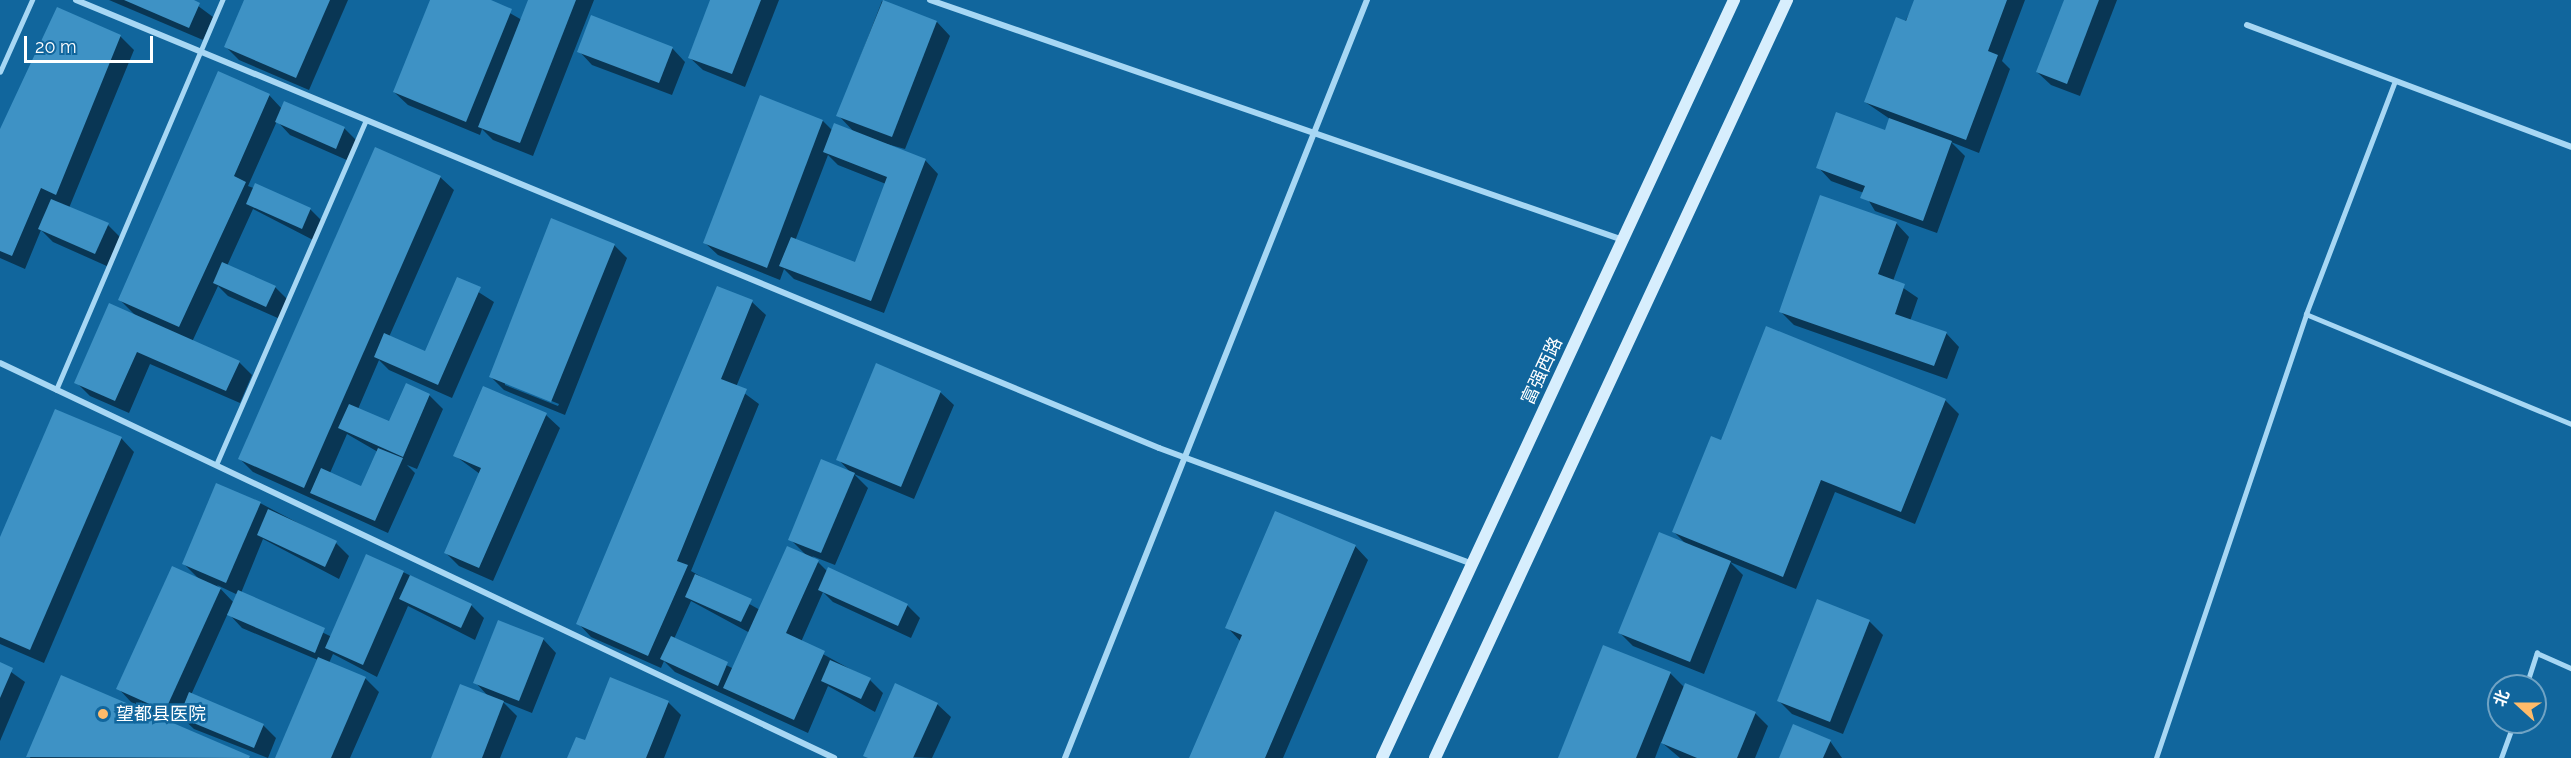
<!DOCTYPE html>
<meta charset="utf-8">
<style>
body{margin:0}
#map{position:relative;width:2571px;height:758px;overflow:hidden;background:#11669d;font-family:Raleway,"Noto Sans SC",sans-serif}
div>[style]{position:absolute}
.shadow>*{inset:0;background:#0007}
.building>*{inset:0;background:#3e92c5}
.service>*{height:4.5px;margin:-2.25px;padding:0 2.25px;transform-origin:2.25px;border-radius:2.25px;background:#a7d7f4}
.minor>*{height:6px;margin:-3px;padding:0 3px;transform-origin:3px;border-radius:3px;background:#a7d7f4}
.secondary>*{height:12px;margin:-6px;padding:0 6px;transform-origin:6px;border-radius:6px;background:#d7eefd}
.dots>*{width:16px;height:16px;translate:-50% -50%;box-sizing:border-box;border:3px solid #11669d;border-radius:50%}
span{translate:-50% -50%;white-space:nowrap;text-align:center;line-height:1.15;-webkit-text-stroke:5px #11669d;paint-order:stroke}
.street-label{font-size:18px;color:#fff}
.poi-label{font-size:18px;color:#fff}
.left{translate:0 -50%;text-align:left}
.north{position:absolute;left:2487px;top:674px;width:60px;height:60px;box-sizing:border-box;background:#11669d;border:2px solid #70a3c4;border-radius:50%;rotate:291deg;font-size:16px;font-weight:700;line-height:24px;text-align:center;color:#fff}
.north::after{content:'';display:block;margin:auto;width:21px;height:27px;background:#ffbb6a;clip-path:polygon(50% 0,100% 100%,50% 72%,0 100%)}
.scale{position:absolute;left:24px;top:36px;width:129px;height:27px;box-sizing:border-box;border:3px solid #fff;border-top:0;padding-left:8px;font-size:18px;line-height:21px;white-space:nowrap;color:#fff;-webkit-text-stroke:4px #11669d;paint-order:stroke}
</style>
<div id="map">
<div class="shadow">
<div style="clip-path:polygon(109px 0,190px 0,213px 17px,203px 40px)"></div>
<div style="clip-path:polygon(246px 0,348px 0,309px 90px,239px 60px,226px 47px)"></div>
<div style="clip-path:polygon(431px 0,487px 0,522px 20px,529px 0,594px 0,533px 156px,493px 140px,482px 129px,480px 135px,408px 105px,394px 92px)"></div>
<div style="clip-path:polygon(711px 0,779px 0,745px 87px,703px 70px,689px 57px)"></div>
<div style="clip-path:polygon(1916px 0,2025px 0,2002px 61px,2010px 69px,1979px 153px,1951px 142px,1965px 156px,1937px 233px,1875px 211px,1864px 193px,1831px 181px,1818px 167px,1886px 132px,1890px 119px,1865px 102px)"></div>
<div style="clip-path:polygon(2065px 0,2117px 0,2080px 96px,2051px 85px,2037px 72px)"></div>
<div style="clip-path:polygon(evenodd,882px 1px,937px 22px,950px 36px,905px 149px,876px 141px,925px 160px,938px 174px,884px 313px,794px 279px,784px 269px,780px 280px,718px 255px,704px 242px,761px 97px,823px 121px,833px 131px,856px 134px,838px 115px,882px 1px,828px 155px,838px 165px,886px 184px,856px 264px,795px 241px,828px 155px)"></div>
<div style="clip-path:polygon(120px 36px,134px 50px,69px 208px,108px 225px,121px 238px,109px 267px,53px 242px,41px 230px,25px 269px,0 258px,0 138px)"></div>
<div style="clip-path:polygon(672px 48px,685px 62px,672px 95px,592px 65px,579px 51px)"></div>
<div style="clip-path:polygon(269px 95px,282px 109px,344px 128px,357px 141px,349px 161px,290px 135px,277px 121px,248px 186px,310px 209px,323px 222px,315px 241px,253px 209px,227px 266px,275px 287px,288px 300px,280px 319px,228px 296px,218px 286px,192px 342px,239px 362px,252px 375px,240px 403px,150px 364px,129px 413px,90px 396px,76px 382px,137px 317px,120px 300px)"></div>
<div style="clip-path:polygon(evenodd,440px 177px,454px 190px,389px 337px,426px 353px,458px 279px,494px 302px,452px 398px,389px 370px,379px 360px,358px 409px,390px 423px,429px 395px,443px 409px,417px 469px,407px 465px,415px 473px,388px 533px,253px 472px,240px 459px,440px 177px,347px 434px,378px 452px,362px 488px,330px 473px,347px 434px)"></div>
<div style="clip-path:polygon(1896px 223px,1909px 237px,1893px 281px,1918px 298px,1910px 321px,1946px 333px,1959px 347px,1947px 379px,1794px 325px,1781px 312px)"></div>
<div style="clip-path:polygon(evenodd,614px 245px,627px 258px,565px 415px,504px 390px,491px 377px,614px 245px,505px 382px,559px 404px,558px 406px,505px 385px,505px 382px)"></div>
<div style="clip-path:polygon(evenodd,718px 288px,752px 302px,766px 315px,736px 387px,759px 404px,691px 571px,760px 610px,807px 556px,790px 539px,851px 473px,838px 459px,940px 392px,954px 405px,914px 499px,854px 474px,868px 488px,835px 565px,812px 556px,827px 571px,907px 605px,920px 618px,911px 638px,833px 602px,823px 592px,801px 642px,870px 680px,883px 693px,875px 712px,828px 686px,808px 733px,675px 672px,664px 661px,661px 668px,591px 637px,578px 623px,718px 288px,691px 601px,750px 633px,734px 669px,674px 639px,691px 601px)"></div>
<div style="clip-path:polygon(484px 388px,546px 415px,560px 428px,493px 581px,459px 566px,446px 553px,480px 474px,454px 455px)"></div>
<div style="clip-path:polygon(1945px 400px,1959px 414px,1915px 524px,1835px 492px,1796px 589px,1730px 562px,1743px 575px,1704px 674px,1633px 646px,1620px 633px,1687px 545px,1674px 532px,1722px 442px)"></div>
<div style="clip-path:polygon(121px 438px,134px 452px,44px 663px,0 644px,0 540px)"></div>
<div style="clip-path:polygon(evenodd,260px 503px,336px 543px,349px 556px,339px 579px,263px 539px,241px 593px,332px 637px,403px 572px,471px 605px,484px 618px,475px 640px,408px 606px,377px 677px,333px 654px,329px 663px,365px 678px,379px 692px,350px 758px,276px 758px,318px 660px,242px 628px,228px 613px,191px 695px,263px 725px,276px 738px,268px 758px,194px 729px,181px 717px,178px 723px,131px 702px,118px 688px,200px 580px,183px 563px,260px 503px,217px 585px,238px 595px,234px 603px,217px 585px)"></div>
<div style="clip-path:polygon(1355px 546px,1368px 560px,1283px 758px,1191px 758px,1241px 642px,1227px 627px)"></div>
<div style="clip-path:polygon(1818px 601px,1870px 622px,1883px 635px,1843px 734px,1792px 714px,1778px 700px)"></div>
<div style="clip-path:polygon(543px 639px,556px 653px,532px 713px,502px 701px,517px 716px,500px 758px,433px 758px,489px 697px,475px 682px)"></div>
<div style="clip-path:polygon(0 664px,25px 682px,0 741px)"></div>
<div style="clip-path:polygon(1670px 673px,1685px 688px,1755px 713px,1768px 726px,1755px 758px,1680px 758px,1661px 742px,1655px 758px,1560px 758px)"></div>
<div style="clip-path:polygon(62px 677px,249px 758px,30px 758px)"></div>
<div style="clip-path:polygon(668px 702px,681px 715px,664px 758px,569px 758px,586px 742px)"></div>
<div style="clip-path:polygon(937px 704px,951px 717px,932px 758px,864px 755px)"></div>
<div style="clip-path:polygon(1830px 741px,1842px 758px,1781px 758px)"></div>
</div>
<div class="building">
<div style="clip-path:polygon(124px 0,194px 0,200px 3px,189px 28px)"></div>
<div style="clip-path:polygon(244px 0,330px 0,296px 78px,224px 47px)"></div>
<div style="clip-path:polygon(430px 0,491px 0,512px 9px,466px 122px,393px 92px)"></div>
<div style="clip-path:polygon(528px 0,576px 0,520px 143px,478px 127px)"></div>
<div style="clip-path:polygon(710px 0,761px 0,732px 74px,688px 58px)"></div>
<div style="clip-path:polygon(883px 0,937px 21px,892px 137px,836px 116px)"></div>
<div style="clip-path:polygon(1914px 0,2007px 0,1988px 51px,1998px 55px,1966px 140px,1864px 102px,1896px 17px,1906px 21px)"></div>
<div style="clip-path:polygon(2064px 0,2099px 0,2067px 84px,2036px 72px)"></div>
<div style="clip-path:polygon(57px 7px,121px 35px,56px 195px,41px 188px,12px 256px,0 251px,0 129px)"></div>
<div style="clip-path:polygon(591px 15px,673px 47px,659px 83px,577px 52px)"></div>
<div style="clip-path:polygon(218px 71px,270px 94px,234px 176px,246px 182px,179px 327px,118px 300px)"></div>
<div style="clip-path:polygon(760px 95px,823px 120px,767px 268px,703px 243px)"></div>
<div style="clip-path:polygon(284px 101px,345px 127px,336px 149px,275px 122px)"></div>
<div style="clip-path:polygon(1836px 112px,1885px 130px,1889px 118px,1952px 141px,1923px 221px,1860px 198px,1865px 186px,1816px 168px)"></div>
<div style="clip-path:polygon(834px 123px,926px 159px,871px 301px,779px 266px,791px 237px,855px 262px,887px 177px,823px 152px)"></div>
<div style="clip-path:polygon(375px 147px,441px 176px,304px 488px,238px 459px)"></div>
<div style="clip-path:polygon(255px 183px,311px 208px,302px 229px,246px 204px)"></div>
<div style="clip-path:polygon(1820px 195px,1897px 222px,1878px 274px,1905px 284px,1895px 314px,1947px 332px,1934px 366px,1779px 312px)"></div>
<div style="clip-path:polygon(51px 199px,109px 223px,95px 254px,38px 229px)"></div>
<div style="clip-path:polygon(551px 218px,615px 244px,551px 402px,489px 377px)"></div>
<div style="clip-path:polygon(222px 262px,276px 286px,266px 307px,213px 283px)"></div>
<div style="clip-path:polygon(457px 277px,481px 287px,438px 385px,374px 357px,384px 333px,425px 351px)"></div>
<div style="clip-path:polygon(717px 286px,753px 300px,721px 379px,747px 389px,677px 561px,688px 565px,648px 656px,576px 624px)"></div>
<div style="clip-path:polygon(109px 303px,240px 361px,226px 391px,137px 352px,115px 401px,74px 383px)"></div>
<div style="clip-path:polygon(1766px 326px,1946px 399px,1901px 512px,1821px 480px,1783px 577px,1672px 532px,1711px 436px,1721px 440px)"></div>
<div style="clip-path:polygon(876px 363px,941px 391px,901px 487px,836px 460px)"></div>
<div style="clip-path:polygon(406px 383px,430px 394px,403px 457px,338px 428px,349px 404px,389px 421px)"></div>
<div style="clip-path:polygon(483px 386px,547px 413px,479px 568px,444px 553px,481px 468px,453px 456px)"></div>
<div style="clip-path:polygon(55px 409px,122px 437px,30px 650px,0 637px,0 537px)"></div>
<div style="clip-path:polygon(378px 448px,403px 458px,375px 521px,310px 493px,321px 468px,361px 486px)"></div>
<div style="clip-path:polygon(821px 459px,855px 473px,821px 553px,788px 540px)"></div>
<div style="clip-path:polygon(216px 483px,261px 502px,226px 583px,182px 564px)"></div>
<div style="clip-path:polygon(268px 509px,337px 541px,325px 567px,257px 535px)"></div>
<div style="clip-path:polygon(1275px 511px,1356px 545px,1265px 758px,1189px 758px,1242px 635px,1225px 628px)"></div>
<div style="clip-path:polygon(1659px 532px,1731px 561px,1690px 662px,1618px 633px)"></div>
<div style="clip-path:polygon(787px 546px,819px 560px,786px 633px,825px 651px,794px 720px,723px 688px)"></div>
<div style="clip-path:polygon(366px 554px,404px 571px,363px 665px,325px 648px)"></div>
<div style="clip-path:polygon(172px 566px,221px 588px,165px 711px,116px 689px)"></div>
<div style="clip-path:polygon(828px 567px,908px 604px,898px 626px,818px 590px)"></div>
<div style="clip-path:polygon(695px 574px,752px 599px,741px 622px,685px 597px)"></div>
<div style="clip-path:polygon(410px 575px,472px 604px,461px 628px,399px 599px)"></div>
<div style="clip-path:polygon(238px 590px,325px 628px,315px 653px,227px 615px)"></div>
<div style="clip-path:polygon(1817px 599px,1870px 620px,1830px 722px,1777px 701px)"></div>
<div style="clip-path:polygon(498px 620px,544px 638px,519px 701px,473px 683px)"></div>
<div style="clip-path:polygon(671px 636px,728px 662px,718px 686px,660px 659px)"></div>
<div style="clip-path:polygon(1603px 645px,1671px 672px,1636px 758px,1558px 758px)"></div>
<div style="clip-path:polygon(318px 657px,366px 677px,331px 758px,275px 758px)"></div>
<div style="clip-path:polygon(830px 660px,871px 678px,861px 699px,821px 681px)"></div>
<div style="clip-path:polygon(0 662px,13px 668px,0 698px)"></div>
<div style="clip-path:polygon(61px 675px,250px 756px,249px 758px,26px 757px)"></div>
<div style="clip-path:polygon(610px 677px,669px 701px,646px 758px,567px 758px,576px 737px,585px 740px)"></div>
<div style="clip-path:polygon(895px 683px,938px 703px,913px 758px,868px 758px,863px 756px)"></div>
<div style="clip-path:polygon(1685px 683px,1756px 712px,1737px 758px,1697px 758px,1661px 743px)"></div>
<div style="clip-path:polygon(460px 684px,504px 701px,482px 758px,431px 758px)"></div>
<div style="clip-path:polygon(189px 692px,264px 724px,254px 748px,179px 717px)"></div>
<div style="clip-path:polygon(1793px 724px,1831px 740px,1823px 758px,1779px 758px)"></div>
</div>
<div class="service">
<div style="left:0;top:72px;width:79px;rotate:-66deg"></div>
<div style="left:2306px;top:314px;width:287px;rotate:22.5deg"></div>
<div style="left:56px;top:390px;width:424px;rotate:-66.9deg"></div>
<div style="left:216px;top:465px;width:376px;rotate:-66.5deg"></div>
<div style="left:2526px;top:686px;width:35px;rotate:-72deg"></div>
<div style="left:2537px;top:653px;width:37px;rotate:24deg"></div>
<div style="left:2156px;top:758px;width:469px;rotate:-71.3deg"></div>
<div style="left:2306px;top:314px;width:249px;rotate:-69.1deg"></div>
<div style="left:2501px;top:758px;width:38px;rotate:-70deg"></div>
</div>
<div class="minor">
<div style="left:76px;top:0;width:1172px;rotate:22.47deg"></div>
<div style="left:1159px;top:448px;width:334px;rotate:20.3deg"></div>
<div style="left:930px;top:0;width:733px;rotate:19.1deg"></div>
<div style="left:2247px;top:25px;width:346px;rotate:20.6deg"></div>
<div style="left:0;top:363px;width:923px;rotate:25.34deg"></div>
<div style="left:1065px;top:758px;width:816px;rotate:-68.28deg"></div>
</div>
<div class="secondary">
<div style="left:1382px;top:758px;width:836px;rotate:-65.09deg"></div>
<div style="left:1435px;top:758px;width:836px;rotate:-65.09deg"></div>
</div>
<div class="dots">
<div style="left:103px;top:714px;background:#ffbb6a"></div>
</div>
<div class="street-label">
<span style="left:1542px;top:371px;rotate:-65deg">富强西路</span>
</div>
<div class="poi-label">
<span class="left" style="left:116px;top:714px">望都县医院</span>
</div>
<div class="north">北</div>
<div class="scale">20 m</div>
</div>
